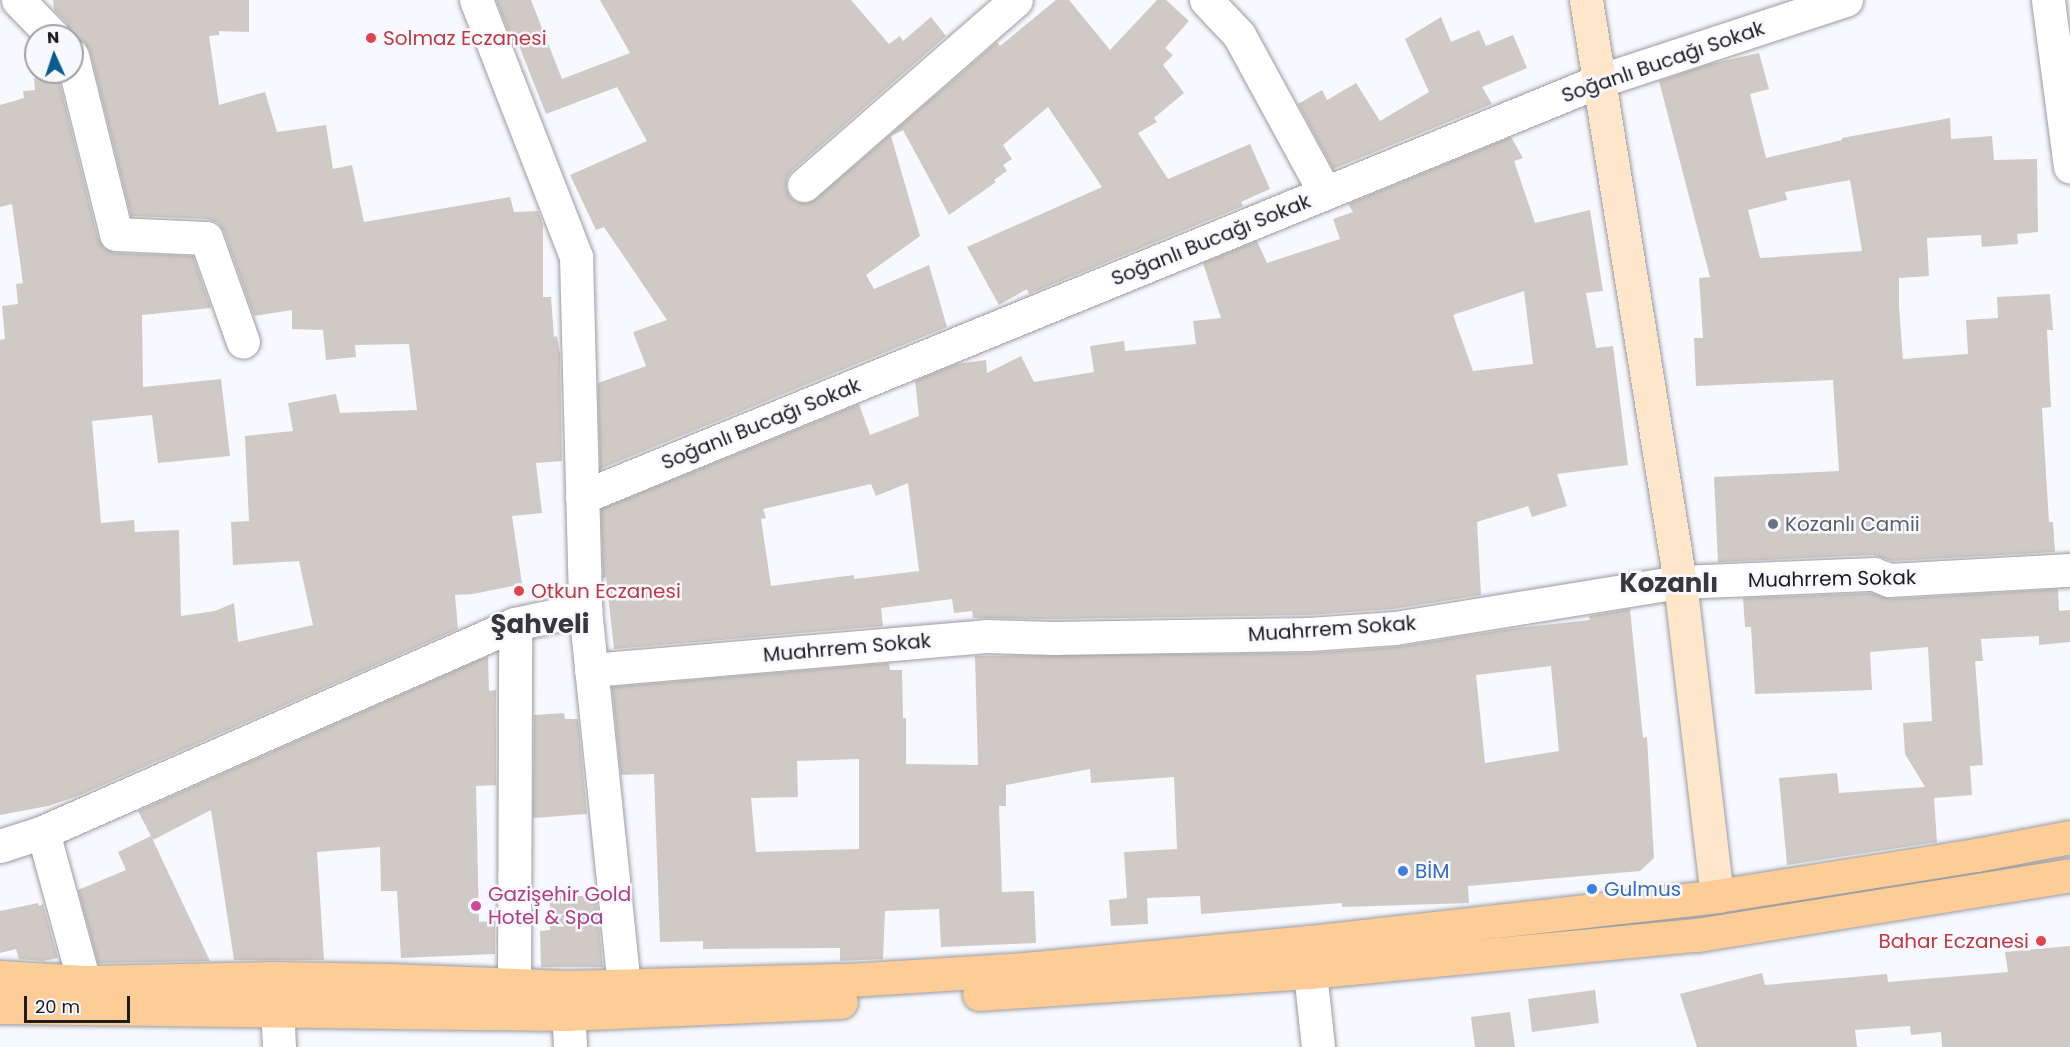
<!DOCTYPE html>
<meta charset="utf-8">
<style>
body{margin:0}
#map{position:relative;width:2070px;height:1047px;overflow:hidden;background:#f8f8ff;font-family:Poppins,sans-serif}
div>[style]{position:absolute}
.building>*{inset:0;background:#d0cac6}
.roads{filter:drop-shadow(0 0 2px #9b9ba1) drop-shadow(0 0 2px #9b9ba1)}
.street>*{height:33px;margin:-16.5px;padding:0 16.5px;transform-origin:16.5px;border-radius:16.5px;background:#fff}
.secondary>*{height:33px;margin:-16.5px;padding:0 16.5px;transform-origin:16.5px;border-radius:16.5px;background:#fee6cb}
.primary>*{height:33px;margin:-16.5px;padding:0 16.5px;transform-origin:16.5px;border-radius:16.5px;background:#fdcd98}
.dots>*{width:16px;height:16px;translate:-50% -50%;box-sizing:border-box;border:3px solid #f8f8ff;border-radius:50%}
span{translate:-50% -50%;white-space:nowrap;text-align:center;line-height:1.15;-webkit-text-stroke:5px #f8f8ff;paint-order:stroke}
.health-label{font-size:20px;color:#be3a42}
.left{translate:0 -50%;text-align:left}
.right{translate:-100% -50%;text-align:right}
.street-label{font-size:20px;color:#1c1c1e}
.worship-label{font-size:20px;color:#5b616d}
.shop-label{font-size:20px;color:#366cbe}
.hotel-label{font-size:20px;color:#b23c85}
.district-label{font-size:26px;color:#37373c;font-weight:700}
.north{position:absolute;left:24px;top:24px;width:60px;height:60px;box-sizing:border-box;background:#f8f8ff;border:2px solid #a0a0a5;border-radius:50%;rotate:357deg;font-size:16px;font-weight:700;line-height:24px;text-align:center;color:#1c1c1e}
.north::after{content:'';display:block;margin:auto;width:21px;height:27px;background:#095e8f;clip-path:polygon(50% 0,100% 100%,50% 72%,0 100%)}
.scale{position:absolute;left:24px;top:996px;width:106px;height:27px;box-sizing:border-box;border:3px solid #1c1c1e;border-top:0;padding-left:8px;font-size:18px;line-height:21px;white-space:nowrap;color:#1c1c1e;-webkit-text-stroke:4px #f8f8ff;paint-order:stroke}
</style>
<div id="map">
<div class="building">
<div style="clip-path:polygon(53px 0,249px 0,249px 32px,219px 31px,219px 35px,209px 36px,219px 105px,265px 92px,277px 132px,326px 125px,333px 169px,352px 165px,364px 222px,510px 197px,514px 212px,538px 211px,543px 224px,543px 297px,551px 297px,554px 337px,557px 336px,560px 354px,562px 461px,536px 463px,542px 513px,512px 516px,522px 584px,473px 594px,455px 595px,458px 629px,78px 796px,48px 806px,0 815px,0 340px,5px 339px,2px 306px,18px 304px,16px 284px,23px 283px,12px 204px,0 207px,0 105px,24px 98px,23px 91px,35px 90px,34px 78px,58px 76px,98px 238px,104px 248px,115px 253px,193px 256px,211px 308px,142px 315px,143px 387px,221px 379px,230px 456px,158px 463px,152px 415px,92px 421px,101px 523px,134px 520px,135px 532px,179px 530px,181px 616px,215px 611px,234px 603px,238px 642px,313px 625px,299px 561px,233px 565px,231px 522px,249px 521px,245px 436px,293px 431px,288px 403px,336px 394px,340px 413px,417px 410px,409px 344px,355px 345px,356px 357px,326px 360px,323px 330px,292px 329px,292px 310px,254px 316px,224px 232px,218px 223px,207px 219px,131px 216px,90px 51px,85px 43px,72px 38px,67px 23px,54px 10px)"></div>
<div style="clip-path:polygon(496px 0,531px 0,562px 79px,630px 53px,600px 0,851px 0,889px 44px,900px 36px,903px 41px,931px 17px,946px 36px,792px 171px,787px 178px,786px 188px,790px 197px,797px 202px,807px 203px,816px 199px,997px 42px,1000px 46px,1056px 0,1069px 0,1110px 50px,1157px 0,1166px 0,1189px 21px,1165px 48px,1173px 55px,1163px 65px,1184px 93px,1154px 118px,1157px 122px,1138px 133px,1168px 179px,1250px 144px,1270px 189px,1241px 202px,1243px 206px,1029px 294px,1027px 289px,999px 305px,967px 247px,1102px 187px,1048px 107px,1003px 145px,1012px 159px,1003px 165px,1007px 171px,994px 180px,996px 182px,949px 215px,903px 130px,891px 136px,920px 236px,866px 275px,874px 289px,929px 265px,947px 327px,600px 469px,598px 383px,646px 366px,633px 332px,667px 320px,604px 227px,596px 230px,570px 175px,647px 141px,617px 87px,546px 114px,516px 38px,512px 40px)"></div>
<div style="clip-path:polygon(1441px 17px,1451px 42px,1479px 30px,1486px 46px,1513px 35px,1527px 68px,1482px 87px,1492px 104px,1333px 169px,1298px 104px,1322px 90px,1327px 100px,1356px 83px,1380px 121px,1429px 92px,1405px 39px)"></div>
<div style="clip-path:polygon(evenodd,1759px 53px,1769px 89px,1750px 94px,1766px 158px,1842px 140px,1842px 138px,1950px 118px,1951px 139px,1992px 136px,1994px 160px,2037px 159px,2038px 232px,2017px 234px,2018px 244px,1982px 247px,1981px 235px,1927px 238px,1929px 276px,1899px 278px,1899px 307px,1903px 359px,1968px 354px,1966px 320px,1998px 318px,1997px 297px,2050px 294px,2053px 330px,2047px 330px,2051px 407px,2042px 408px,2049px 522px,2053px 522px,2055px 552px,1892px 561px,1873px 555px,1718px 562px,1714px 477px,1839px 471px,1833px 380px,1696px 386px,1694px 338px,1703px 338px,1699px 278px,1710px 277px,1659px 81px,1710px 64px,1759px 53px,1850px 180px,1862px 251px,1760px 258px,1748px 210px,1787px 200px,1785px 192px,1850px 180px)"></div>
<div style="clip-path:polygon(evenodd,1511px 137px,1523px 158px,1514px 161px,1535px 223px,1590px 210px,1603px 291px,1586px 293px,1596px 348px,1613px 346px,1628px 465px,1557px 474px,1567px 506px,1532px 517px,1528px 506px,1477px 522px,1481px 595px,1393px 609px,1308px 615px,1054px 619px,973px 618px,972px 611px,954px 613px,952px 599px,881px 608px,883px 626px,614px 649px,606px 577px,603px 578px,601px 509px,859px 404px,870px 435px,919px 416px,915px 381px,956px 364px,986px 360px,987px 373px,1021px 356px,1034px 382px,1094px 372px,1090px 346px,1124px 341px,1125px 351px,1196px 344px,1193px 321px,1221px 318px,1203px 263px,1257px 241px,1267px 263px,1340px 239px,1333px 219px,1353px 212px,1348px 204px,1511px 137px,1524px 291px,1533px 364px,1473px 371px,1453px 315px,1524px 291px,1511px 137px,908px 483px,919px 571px,854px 579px,854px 575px,771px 586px,761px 519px,766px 518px,763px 509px,871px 484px,876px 496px,908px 483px)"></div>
<div style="clip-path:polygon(2058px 589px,2059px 611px,2070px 610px,2070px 642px,2039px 645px,2039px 636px,1981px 639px,1983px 661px,1975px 661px,1983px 765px,1970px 766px,1972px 795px,1934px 798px,1937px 842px,1787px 865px,1779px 778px,1837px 773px,1839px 793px,1925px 787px,1905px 754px,1903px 723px,1932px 721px,1928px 647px,1870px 652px,1872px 690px,1755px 694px,1751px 627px,1745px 627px,1743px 598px,1871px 593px,1890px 599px)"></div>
<div style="clip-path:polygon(evenodd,1630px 609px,1643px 738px,1647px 737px,1654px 858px,1640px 871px,1468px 886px,1469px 903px,1342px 907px,1342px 903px,1201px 914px,1200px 896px,1147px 898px,1148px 924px,1111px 926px,1109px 900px,1127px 898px,1124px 852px,1177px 849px,1174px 777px,1091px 783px,1090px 769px,1006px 785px,1006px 806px,999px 806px,1002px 892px,1034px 891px,1036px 943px,941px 947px,939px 909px,885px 911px,883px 959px,840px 961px,840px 948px,703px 949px,703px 941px,660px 942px,654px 774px,621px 775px,612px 687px,889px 663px,890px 670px,902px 670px,903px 718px,906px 718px,906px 764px,978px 765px,975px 656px,1309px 653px,1396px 647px,1509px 629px,1590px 620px,1589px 616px,1630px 609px,1551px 666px,1559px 751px,1485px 763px,1476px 675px,1551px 666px,1630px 609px,859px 759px,859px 849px,756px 852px,751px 798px,798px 797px,797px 761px,859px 759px)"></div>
<div style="clip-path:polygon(488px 656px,489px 691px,496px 690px,496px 785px,476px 786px,479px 922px,495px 921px,495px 954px,401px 958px,397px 891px,381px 891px,380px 847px,317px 852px,324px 960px,234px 960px,211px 810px,153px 840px,138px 811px)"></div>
<div style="clip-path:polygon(564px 713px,565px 719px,578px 719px,587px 814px,533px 818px,534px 715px)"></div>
<div style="clip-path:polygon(151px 836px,210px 961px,98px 963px,78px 890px,126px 870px,118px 852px)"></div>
<div style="clip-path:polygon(550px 896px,596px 896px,603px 967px,541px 967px,540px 931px,550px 930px)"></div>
<div style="clip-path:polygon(38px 903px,39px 906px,43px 904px,58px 958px,43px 961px,19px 959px,16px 949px,0 953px,0 911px)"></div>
<div style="clip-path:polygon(2070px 946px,2070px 1047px,1942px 1047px,1941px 1032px,1911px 1035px,1910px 1026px,1855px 1030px,1857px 1047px,1697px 1047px,1680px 994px,1762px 973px,1765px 985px,1887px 974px,1888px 982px,2008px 972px,2005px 952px)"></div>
<div style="clip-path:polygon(1595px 990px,1599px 1023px,1532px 1032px,1528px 999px)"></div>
<div style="clip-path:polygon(1510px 1012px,1515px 1047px,1475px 1047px,1471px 1017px)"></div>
</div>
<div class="roads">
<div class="street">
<div style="left:18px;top:0;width:50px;rotate:45.8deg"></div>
<div style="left:476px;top:0;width:276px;rotate:68.7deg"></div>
<div style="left:576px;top:257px;width:352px;rotate:88.5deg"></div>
<div style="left:585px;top:609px;width:378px;rotate:84.1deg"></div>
<div style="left:1206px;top:0;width:48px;rotate:46.7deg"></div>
<div style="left:1239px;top:35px;width:180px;rotate:61.4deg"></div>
<div style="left:2048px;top:0;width:168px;rotate:82.5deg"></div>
<div style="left:72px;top:56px;width:183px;rotate:76.1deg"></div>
<div style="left:116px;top:234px;width:90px;rotate:2.5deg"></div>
<div style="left:206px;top:238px;width:110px;rotate:70.4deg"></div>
<div style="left:804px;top:185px;width:281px;rotate:-41.1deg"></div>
<div style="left:582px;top:497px;width:1099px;rotate:-22.25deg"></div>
<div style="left:1599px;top:81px;width:260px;rotate:-18.2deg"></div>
<div style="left:591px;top:670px;width:396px;rotate:-4.9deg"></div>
<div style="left:986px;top:636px;width:68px;rotate:1.7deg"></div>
<div style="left:1054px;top:638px;width:255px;rotate:-0.9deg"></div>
<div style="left:1309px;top:634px;width:86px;rotate:-4deg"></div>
<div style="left:1395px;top:628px;width:289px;rotate:-9.2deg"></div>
<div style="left:1680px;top:582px;width:194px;rotate:-2.4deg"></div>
<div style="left:1874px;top:574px;width:16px;rotate:22deg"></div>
<div style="left:1889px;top:580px;width:181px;rotate:-3.2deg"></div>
<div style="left:43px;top:832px;width:156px;rotate:74.7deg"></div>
<div style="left:0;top:846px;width:45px;rotate:-18deg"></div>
<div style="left:43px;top:832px;width:516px;rotate:-23.78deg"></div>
<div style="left:515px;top:624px;width:72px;rotate:-12.1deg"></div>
<div style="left:1310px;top:972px;width:75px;rotate:83.9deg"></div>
<div style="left:276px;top:983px;width:64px;rotate:87.3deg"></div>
<div style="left:514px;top:985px;width:361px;rotate:-89.8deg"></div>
<div style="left:567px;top:987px;width:60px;rotate:87.1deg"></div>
</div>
<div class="secondary">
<div style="left:1586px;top:0;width:590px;rotate:80.83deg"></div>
<div style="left:1680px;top:582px;width:316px;rotate:83.3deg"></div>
</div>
<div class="primary">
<div style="left:0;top:977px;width:84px;rotate:3.4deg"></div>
<div style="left:84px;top:982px;width:191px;rotate:-1.2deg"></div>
<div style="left:275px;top:978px;width:113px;rotate:1deg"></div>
<div style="left:388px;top:980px;width:179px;rotate:2.2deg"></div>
<div style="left:567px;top:987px;width:299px;rotate:-1.5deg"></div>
<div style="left:866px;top:979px;width:157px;rotate:-3.6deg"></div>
<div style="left:1023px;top:969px;width:287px;rotate:-5.4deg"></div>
<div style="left:1309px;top:942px;width:411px;rotate:-6.4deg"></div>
<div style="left:1717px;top:896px;width:262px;rotate:-9deg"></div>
<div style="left:1976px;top:855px;width:96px;rotate:-10.8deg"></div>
<div style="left:979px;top:994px;width:332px;rotate:-3.8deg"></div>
<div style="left:1310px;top:972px;width:389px;rotate:-5.5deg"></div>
<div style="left:1697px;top:935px;width:378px;rotate:-9.1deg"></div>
<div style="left:0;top:1007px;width:567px;rotate:0.71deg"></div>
<div style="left:567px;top:1014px;width:274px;rotate:-2.5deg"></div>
</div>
</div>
<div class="dots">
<div style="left:371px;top:38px;background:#e0444e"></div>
<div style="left:1773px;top:524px;background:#6b7280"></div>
<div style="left:519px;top:591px;background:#e0444e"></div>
<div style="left:1403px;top:871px;background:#3f7fe0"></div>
<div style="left:1592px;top:889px;background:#3f7fe0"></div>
<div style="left:476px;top:906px;background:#d1479c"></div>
<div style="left:2041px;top:941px;background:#e0444e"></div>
</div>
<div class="health-label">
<span class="left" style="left:383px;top:38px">Solmaz Eczanesi</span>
<span class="left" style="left:531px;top:591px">Otkun Eczanesi</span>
<span class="right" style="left:2029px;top:941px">Bahar Eczanesi</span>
</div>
<div class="street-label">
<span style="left:1663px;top:62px;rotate:-19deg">Soğanlı Bucağı Sokak</span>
<span style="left:1211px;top:240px;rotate:-22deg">Soğanlı Bucağı Sokak</span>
<span style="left:761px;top:424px;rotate:-22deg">Soğanlı Bucağı Sokak</span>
<span style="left:1832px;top:579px;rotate:-1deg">Muahrrem Sokak</span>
<span style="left:1332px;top:629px;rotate:-4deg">Muahrrem Sokak</span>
<span style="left:847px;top:648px;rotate:-5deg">Muahrrem Sokak</span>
</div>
<div class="worship-label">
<span class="left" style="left:1785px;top:524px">Kozanlı Camii</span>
</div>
<div class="shop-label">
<span class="left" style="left:1415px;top:871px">BİM</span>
<span class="left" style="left:1604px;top:889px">Gulmus</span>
</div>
<div class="hotel-label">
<span class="left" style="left:488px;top:906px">Gazişehir Gold<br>Hotel &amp; Spa</span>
</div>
<div class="district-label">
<span style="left:1669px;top:584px">Kozanlı</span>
<span style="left:540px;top:625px">Şahveli</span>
</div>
<div class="north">N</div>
<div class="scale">20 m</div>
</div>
